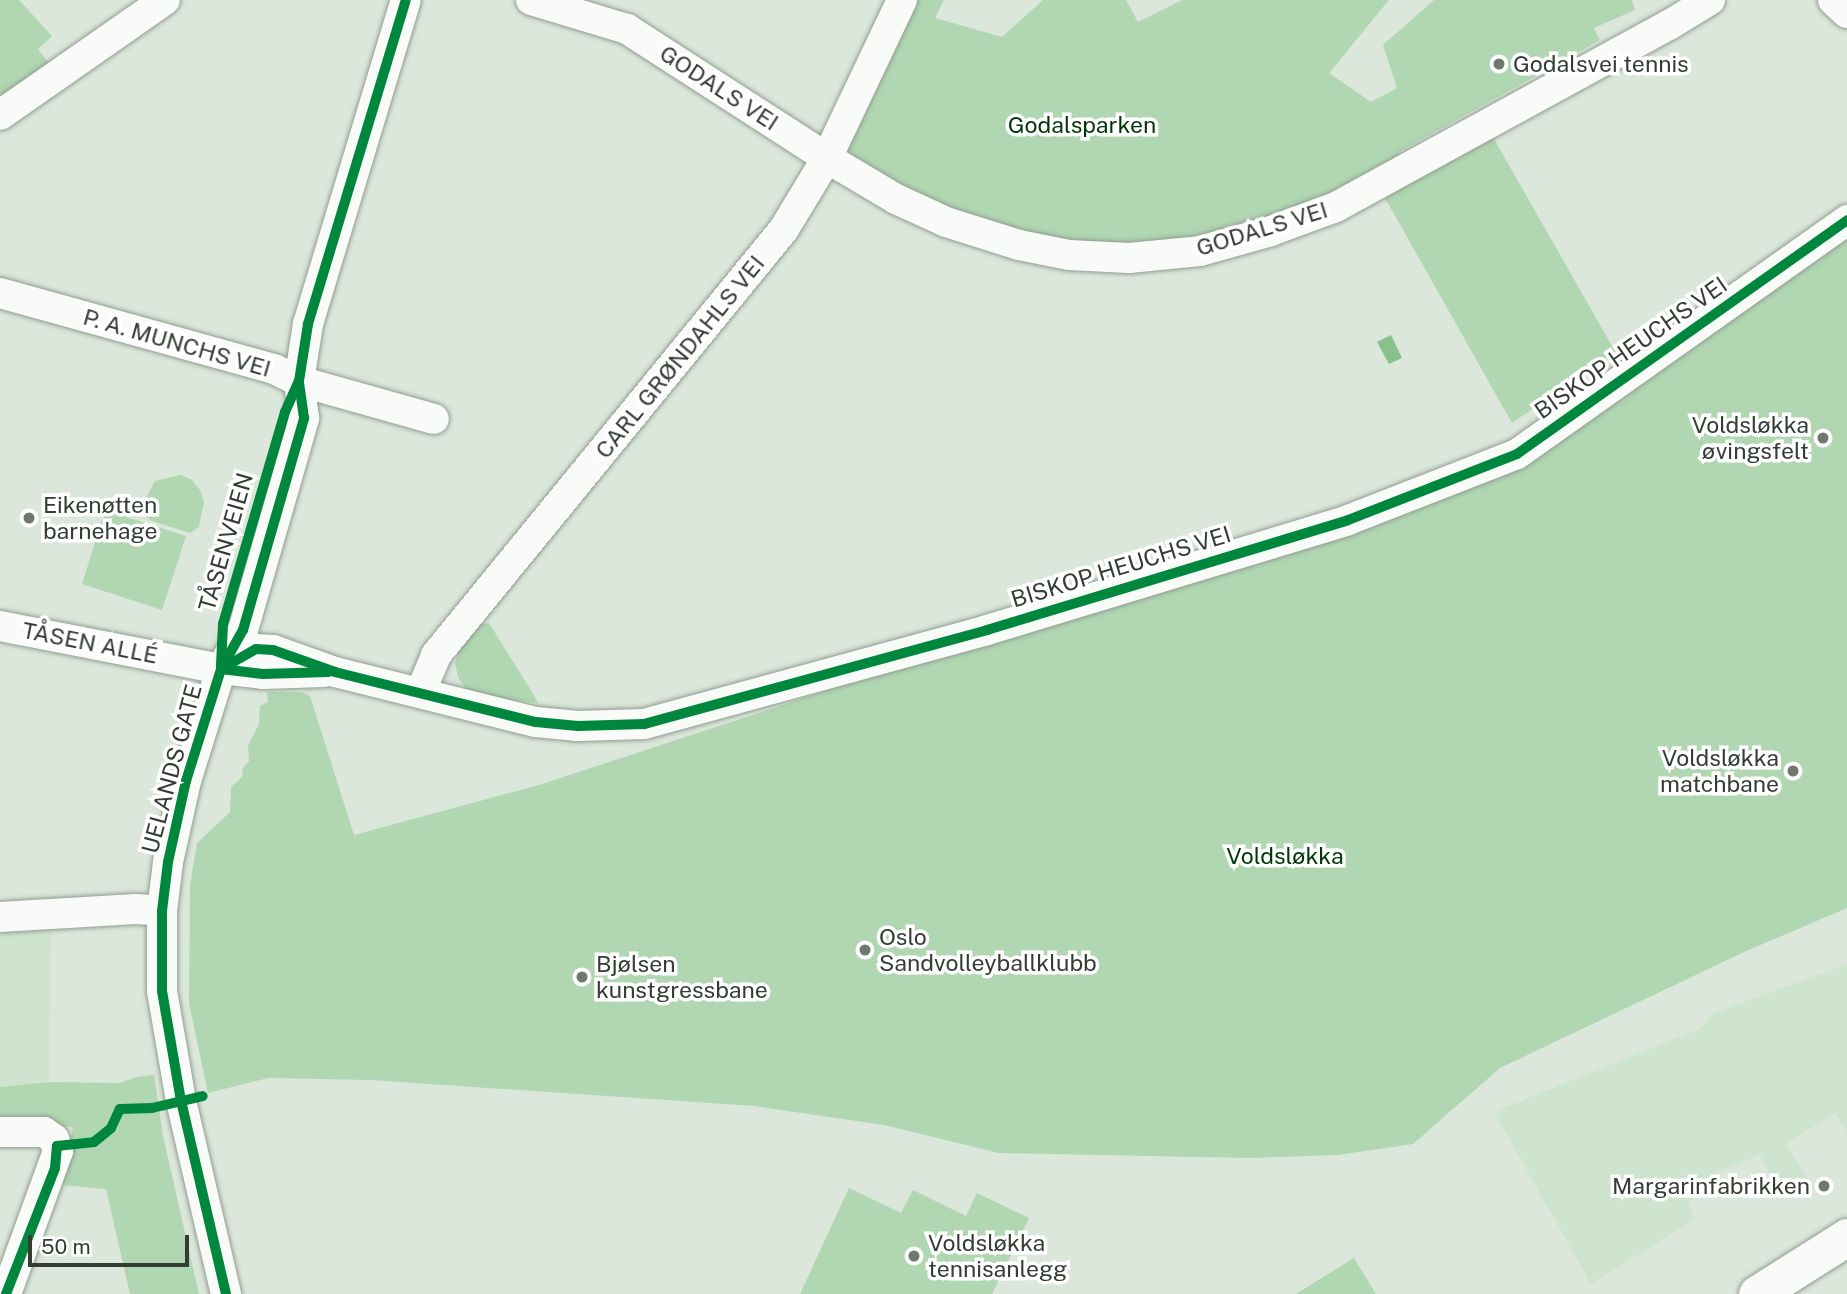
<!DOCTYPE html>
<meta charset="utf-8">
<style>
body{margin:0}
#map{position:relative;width:1847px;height:1294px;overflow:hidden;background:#dae7da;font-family:"Public Sans",sans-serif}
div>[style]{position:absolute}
.built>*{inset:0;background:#cee4ce}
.green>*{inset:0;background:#b0d7b1}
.water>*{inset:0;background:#8ac08c}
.roads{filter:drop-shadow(0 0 2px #939d93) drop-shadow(0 0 2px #939d93)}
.minor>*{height:30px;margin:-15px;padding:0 15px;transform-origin:15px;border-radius:15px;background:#f9fbf9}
.major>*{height:37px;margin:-18.5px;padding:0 18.5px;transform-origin:18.5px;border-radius:18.5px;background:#f9fbf9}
.cycleway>*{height:10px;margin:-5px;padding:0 5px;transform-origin:5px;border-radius:5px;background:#00873e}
.dots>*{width:19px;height:19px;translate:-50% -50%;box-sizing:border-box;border:4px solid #fff;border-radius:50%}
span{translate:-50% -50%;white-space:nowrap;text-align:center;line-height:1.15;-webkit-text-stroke:7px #fff;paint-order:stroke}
.poi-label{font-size:23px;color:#343d33}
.left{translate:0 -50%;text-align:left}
.right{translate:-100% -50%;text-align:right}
.street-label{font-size:23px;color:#343d33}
.park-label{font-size:23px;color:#013708}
.scale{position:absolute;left:28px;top:1235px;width:161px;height:32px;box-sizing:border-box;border:4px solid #343d33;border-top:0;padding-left:9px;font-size:21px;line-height:24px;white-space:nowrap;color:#343d33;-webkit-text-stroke:5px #fff;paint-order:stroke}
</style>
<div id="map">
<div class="built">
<div style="clip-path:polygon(51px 929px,49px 1082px,0 1087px,0 931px)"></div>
<div style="clip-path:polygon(1847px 964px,1847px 1131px,1835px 1113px,1786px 1144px,1809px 1181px,1782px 1197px,1760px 1155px,1715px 1173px,1703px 1181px,1689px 1204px,1695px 1219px,1591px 1284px,1494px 1112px,1701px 1028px,1712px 1014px)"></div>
</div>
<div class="green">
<div style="clip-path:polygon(0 0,19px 0,52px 36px,38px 49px,52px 68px,0 104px)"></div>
<div style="clip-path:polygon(912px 0,944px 0,935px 18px,1002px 37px,1043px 0,1126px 0,1138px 22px,1182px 0,1389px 0,1329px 73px,1371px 102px,1397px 88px,1383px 45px,1434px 0,1632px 0,1635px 10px,1594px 28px,1600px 40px,1399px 152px,1402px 160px,1331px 194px,1206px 240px,1141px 246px,1077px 244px,963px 219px,852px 163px,844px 142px)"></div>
<div style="clip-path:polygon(1493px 137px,1616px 353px,1512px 423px,1385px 198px)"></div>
<div style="clip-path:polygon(1847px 228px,1847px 908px,1744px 952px,1500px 1068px,1413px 1144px,1338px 1155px,1248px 1158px,999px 1153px,884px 1125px,754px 1106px,370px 1080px,268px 1078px,208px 1093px,189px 1003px,190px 886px,197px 843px,230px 812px,231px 787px,243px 776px,242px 769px,249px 761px,248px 746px,259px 724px,260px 706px,268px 702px,267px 692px,302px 692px,310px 696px,354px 835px,539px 785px,1319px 529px,1517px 450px)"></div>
<div style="clip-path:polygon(180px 475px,191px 479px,200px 490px,204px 502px,199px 527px,190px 533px,152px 521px,145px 516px,144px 502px,155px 481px)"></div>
<div style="clip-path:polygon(105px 510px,186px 536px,162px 610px,82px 584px)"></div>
<div style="clip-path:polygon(489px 623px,532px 692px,538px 703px,487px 696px,466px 689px,458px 677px,455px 663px,461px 646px,481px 624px)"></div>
<div style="clip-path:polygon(154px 1075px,163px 1136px,199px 1294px,130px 1294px,106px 1189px,61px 1185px,73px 1127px,0 1124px,0 1087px,49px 1082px,120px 1083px,136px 1077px)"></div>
<div style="clip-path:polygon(849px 1188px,901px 1213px,913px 1190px,966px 1216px,977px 1193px,1029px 1218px,992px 1294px,800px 1294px)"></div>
<div style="clip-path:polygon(1354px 1258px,1376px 1294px,1296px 1294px)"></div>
</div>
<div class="water">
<div style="clip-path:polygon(1391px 335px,1402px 358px,1389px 364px,1377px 342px)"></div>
</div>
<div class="roads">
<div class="minor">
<div style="left:531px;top:0;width:100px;rotate:16.8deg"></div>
<div style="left:627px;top:29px;width:238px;rotate:32.8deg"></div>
<div style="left:827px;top:158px;width:80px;rotate:30.7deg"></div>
<div style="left:896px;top:199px;width:55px;rotate:24.7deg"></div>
<div style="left:946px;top:222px;width:77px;rotate:17.5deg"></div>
<div style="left:1019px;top:245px;width:51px;rotate:11.3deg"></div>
<div style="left:1069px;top:255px;width:60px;rotate:2.9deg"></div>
<div style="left:1129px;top:258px;width:71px;rotate:-5.6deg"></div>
<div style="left:1200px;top:251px;width:74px;rotate:-15.7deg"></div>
<div style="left:1271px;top:231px;width:69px;rotate:-20.3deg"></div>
<div style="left:1336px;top:207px;width:379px;rotate:-28.7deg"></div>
<div style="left:1669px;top:25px;width:48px;rotate:-31.4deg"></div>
<div style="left:1833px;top:0;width:19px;rotate:43deg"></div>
<div style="left:0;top:115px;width:201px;rotate:-34.9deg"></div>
<div style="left:0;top:293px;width:284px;rotate:15.5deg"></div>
<div style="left:274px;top:369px;width:28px;rotate:26deg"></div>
<div style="left:299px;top:381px;width:140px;rotate:15.7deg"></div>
<div style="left:0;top:626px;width:225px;rotate:11deg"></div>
<div style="left:221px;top:669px;width:42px;rotate:6.8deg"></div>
<div style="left:263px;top:674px;width:61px;rotate:-1.9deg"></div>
<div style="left:221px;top:669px;width:40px;rotate:-29.7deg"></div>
<div style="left:256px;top:649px;width:17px;rotate:3deg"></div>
<div style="left:273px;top:650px;width:66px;rotate:19.5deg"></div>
<div style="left:335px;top:672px;width:207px;rotate:14deg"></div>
<div style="left:536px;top:722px;width:42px;rotate:5.4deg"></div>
<div style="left:578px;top:726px;width:66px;rotate:-1.7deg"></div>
<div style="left:644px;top:724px;width:356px;rotate:-15.3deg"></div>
<div style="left:987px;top:630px;width:377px;rotate:-16.9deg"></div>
<div style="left:1348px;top:520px;width:181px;rotate:-21.3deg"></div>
<div style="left:1517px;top:454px;width:405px;rotate:-35.3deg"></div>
<div style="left:421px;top:691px;width:39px;rotate:-67deg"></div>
<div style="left:436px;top:655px;width:550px;rotate:-50.75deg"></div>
<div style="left:784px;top:229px;width:83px;rotate:-58.8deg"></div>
<div style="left:827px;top:158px;width:175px;rotate:-64.6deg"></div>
<div style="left:0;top:917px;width:136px;rotate:-3.4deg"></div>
<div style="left:136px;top:909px;width:26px;rotate:4deg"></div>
<div style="left:0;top:1132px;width:44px"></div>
<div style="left:44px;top:1132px;width:12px;rotate:35deg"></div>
<div style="left:54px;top:1139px;width:13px;rotate:72deg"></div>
<div style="left:58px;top:1151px;width:152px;rotate:110deg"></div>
<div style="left:226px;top:1294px;width:198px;rotate:-103.1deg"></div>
<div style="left:181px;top:1101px;width:112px;rotate:-99.8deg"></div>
<div style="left:162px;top:991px;width:80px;rotate:-90deg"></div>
<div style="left:162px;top:911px;width:49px;rotate:-83deg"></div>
<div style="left:168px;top:862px;width:83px;rotate:-77.5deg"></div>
<div style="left:186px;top:781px;width:117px;rotate:-72.6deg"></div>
<div style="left:221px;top:669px;width:45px;rotate:-60.6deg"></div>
<div style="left:243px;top:630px;width:221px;rotate:-73.9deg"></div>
<div style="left:304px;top:418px;width:37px;rotate:-98deg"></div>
<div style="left:299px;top:381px;width:58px;rotate:-81deg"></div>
<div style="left:308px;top:324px;width:338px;rotate:-73.2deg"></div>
</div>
<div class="major">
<div style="left:1757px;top:1294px;width:107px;rotate:-32.3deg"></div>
</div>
</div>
<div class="cycleway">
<div style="left:221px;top:665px;width:41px;rotate:-87.2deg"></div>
<div style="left:223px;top:624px;width:221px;rotate:-73.7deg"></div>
<div style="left:285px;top:412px;width:32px;rotate:-66deg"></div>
<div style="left:221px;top:669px;width:40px;rotate:-29.7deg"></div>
<div style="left:256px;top:649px;width:17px;rotate:3deg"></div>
<div style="left:273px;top:650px;width:66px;rotate:19.5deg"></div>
<div style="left:335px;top:672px;width:207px;rotate:14deg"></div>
<div style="left:536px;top:722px;width:42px;rotate:5.4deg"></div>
<div style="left:578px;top:726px;width:66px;rotate:-1.7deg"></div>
<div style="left:644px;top:724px;width:356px;rotate:-15.3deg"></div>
<div style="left:987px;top:630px;width:377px;rotate:-16.9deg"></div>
<div style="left:1348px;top:520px;width:181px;rotate:-21.3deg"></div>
<div style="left:1517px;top:454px;width:405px;rotate:-35.3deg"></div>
<div style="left:221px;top:669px;width:42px;rotate:6.8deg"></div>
<div style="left:263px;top:674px;width:65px;rotate:-1.8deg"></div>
<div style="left:6px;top:1294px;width:135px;rotate:-68.7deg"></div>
<div style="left:55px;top:1168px;width:22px;rotate:-85deg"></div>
<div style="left:57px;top:1146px;width:37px;rotate:-6deg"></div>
<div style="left:94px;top:1142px;width:22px;rotate:-39deg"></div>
<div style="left:111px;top:1128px;width:21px;rotate:-65deg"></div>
<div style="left:120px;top:1109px;width:32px;rotate:-2deg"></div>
<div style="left:152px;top:1108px;width:52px;rotate:-13.2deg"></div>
<div style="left:226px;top:1294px;width:198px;rotate:-103.1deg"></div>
<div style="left:181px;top:1101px;width:112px;rotate:-99.8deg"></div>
<div style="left:162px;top:991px;width:80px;rotate:-90deg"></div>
<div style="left:162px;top:911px;width:49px;rotate:-83deg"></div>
<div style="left:168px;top:862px;width:83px;rotate:-77.5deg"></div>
<div style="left:186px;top:781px;width:117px;rotate:-72.6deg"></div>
<div style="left:221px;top:669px;width:45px;rotate:-60.6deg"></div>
<div style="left:243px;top:630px;width:221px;rotate:-73.9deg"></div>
<div style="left:304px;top:418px;width:37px;rotate:-98deg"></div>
<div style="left:299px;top:381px;width:58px;rotate:-81deg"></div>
<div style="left:308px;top:324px;width:338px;rotate:-73.2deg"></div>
</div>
<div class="dots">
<div style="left:1499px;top:64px;background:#6e786d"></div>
<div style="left:1823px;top:438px;background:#6e786d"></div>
<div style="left:29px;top:518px;background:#6e786d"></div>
<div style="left:1793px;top:771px;background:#6e786d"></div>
<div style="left:865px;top:950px;background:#6e786d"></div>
<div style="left:582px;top:977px;background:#6e786d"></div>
<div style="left:1824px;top:1186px;background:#6e786d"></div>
<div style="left:914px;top:1256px;background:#6e786d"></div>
</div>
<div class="poi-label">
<span class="left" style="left:1513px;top:64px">Godalsvei tennis</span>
<span class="right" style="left:1809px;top:438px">Voldsløkka<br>øvingsfelt</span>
<span class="left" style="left:43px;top:518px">Eikenøtten<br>barnehage</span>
<span class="right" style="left:1779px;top:771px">Voldsløkka<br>matchbane</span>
<span class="left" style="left:879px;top:950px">Oslo<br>Sandvolleyballklubb</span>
<span class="left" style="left:596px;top:977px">Bjølsen<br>kunstgressbane</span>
<span class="right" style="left:1810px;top:1186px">Margarinfabrikken</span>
<span class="left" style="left:928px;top:1256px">Voldsløkka<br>tennisanlegg</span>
</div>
<div class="street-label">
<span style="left:719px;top:88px;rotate:33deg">GODALS VEI</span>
<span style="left:1262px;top:229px;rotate:-17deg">GODALS VEI</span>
<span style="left:177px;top:343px;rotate:16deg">P. A. MUNCHS VEI</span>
<span style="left:1631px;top:348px;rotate:-35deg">BISKOP HEUCHS VEI</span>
<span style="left:680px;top:357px;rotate:-51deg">CARL GRØNDAHLS VEI</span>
<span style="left:226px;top:542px;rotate:-74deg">TÅSENVEIEN</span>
<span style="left:1121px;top:567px;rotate:-17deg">BISKOP HEUCHS VEI</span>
<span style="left:90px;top:643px;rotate:11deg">TÅSEN ALLÉ</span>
<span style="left:172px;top:769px;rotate:-75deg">UELANDS GATE</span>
</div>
<div class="park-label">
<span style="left:1082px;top:125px">Godalsparken</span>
<span style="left:1285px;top:856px">Voldsløkka</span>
</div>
<div class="scale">50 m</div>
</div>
